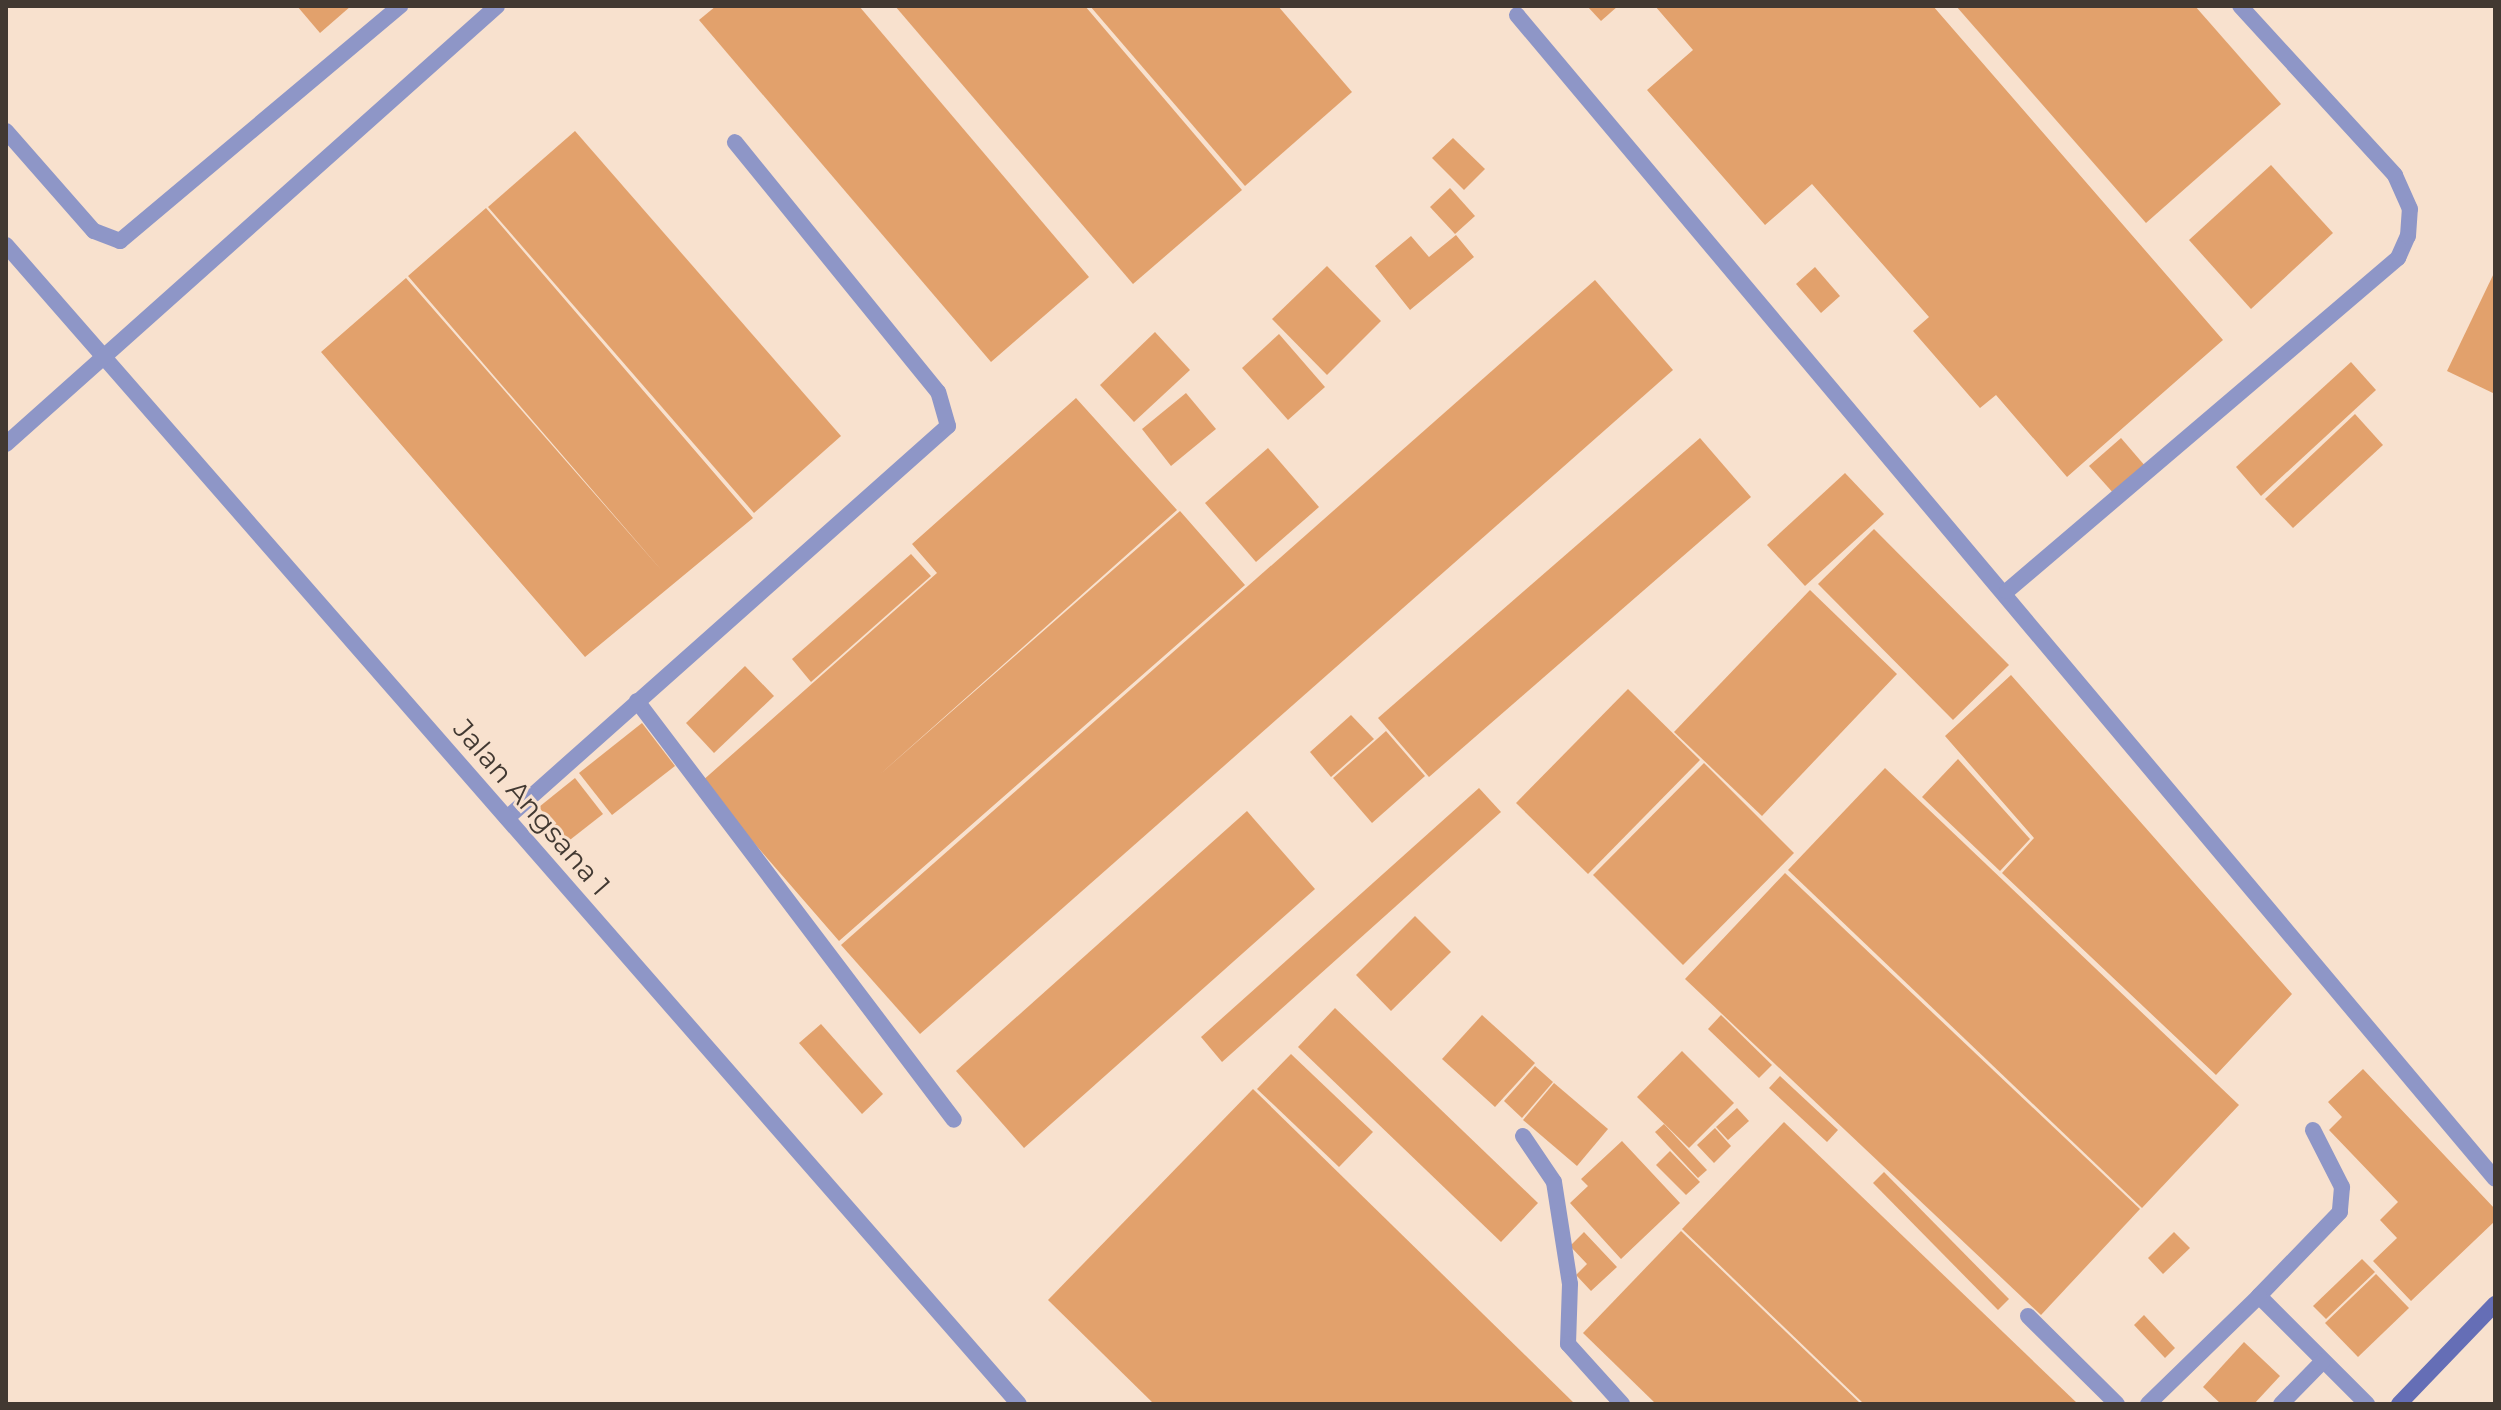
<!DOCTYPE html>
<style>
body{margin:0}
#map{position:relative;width:2501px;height:1410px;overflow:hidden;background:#f8e1ce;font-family:Montserrat,sans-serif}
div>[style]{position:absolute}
.building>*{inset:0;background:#e2a16c}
.lane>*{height:16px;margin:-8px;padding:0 8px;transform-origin:8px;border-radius:8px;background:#8e96c7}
.street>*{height:16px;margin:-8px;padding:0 8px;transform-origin:8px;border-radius:8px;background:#8e96c7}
.secondary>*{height:16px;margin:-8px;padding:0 8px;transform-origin:8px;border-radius:8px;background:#656eb6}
span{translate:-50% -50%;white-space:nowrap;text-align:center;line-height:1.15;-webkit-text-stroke:6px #f8e1ce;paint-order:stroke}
.street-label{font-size:28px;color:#423932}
.frame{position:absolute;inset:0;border:8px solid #423932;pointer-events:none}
</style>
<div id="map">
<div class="building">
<div style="clip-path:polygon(297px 6px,351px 6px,320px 33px)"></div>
<div style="clip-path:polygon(716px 6px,859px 6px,1089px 277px,991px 362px,699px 20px)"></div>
<div style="clip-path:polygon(895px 6px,1085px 6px,1242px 190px,1133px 284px)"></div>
<div style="clip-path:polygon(1090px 6px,1278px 6px,1352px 92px,1245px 186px)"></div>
<div style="clip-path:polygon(1587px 6px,1618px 6px,1601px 21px)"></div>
<div style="clip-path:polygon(1655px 6px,1933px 6px,2223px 340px,2067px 477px,1996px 395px,1980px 408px,1913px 331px,1929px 317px,1812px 184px,1765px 225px,1647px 90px,1693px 50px)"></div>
<div style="clip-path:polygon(1956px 6px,2195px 6px,2281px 104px,2146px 223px)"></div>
<div style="clip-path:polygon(575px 131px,841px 436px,754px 513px,488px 207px)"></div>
<div style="clip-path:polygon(1453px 138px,1485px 169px,1464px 190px,1432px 158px)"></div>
<div style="clip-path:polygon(2271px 165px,2333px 233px,2251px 309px,2189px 240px)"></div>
<div style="clip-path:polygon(1450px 188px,1475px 216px,1455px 234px,1430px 207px)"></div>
<div style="clip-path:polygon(486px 208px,753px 518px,585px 657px,321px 352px,406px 278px,663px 572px,408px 276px)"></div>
<div style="clip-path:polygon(1456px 235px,1474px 257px,1410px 310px,1375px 266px,1411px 236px,1429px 257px)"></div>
<div style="clip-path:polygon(1327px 266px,1381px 321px,1327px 375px,1272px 319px)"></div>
<div style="clip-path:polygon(1815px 267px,1840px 296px,1821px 313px,1796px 284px)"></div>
<div style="clip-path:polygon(2495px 271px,2495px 394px,2447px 371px)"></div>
<div style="clip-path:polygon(1595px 280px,1673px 370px,920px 1034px,841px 945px)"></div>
<div style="clip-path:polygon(1155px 332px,1190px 370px,1134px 422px,1100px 385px)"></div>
<div style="clip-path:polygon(1279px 334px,1325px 387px,1288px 420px,1242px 368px)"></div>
<div style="clip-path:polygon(2351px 362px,2376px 390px,2261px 496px,2236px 467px)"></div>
<div style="clip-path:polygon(1186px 393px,1216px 429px,1171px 466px,1142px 429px)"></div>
<div style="clip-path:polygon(1076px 398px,1177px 510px,878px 776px,1180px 511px,1245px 585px,839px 941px,701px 782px,937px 573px,912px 544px)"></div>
<div style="clip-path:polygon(2355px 414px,2383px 445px,2293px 528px,2265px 499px)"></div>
<div style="clip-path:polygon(1700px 438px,1751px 497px,1429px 777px,1378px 718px)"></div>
<div style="clip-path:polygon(2121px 438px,2146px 467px,2115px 495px,2089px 466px)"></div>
<div style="clip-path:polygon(1268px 448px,1319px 507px,1256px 562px,1205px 503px)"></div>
<div style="clip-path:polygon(1845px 473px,1884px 514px,1805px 586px,1767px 545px)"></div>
<div style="clip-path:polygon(1874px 529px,2009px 665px,1953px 720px,1818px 584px)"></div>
<div style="clip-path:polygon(911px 554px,931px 576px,811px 682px,792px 659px)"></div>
<div style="clip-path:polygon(1810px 590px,1897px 674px,1762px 816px,1674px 732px)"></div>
<div style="clip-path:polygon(745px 666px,774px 696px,714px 753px,686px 723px)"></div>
<div style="clip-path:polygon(2011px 675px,2292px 994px,2216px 1075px,2002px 873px,2034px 838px,1945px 736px)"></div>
<div style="clip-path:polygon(1628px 689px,1700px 760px,1588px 874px,1516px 803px)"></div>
<div style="clip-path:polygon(1351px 715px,1374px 739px,1331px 777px,1310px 752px)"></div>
<div style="clip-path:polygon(642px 723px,675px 766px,612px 815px,579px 773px)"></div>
<div style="clip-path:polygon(1386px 731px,1425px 776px,1372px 823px,1333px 778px)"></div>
<div style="clip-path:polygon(1958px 759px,2030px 839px,2000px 871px,1922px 797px)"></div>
<div style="clip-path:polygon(1704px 763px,1794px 853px,1683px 965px,1593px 875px)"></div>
<div style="clip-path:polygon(1885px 768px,2239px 1105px,2142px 1208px,1788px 870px)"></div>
<div style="clip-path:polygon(575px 778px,603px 814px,566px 843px,539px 807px)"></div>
<div style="clip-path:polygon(1479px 788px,1501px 812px,1222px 1062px,1201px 1037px)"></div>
<div style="clip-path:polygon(1247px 811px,1315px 889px,1024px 1148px,956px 1071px)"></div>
<div style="clip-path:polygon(1785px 873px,2140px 1209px,2041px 1315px,1685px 979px)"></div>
<div style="clip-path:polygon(1415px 916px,1451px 952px,1391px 1011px,1356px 975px)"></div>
<div style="clip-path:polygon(1335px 1008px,1538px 1203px,1501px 1242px,1298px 1047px)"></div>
<div style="clip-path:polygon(1482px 1015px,1535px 1063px,1495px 1107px,1442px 1059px)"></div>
<div style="clip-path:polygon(1721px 1015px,1772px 1065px,1759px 1078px,1708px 1029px)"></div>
<div style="clip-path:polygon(821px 1024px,883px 1094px,862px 1114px,799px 1043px)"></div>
<div style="clip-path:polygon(1682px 1051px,1734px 1103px,1689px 1148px,1637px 1097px)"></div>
<div style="clip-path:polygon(1291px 1054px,1373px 1132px,1339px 1167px,1257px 1089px)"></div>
<div style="clip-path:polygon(1535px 1066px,1553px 1082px,1522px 1118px,1504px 1101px)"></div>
<div style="clip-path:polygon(2363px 1069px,2495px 1209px,2495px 1221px,2411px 1301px,2373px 1261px,2397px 1238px,2380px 1220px,2398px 1202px,2329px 1130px,2342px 1117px,2328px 1102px)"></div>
<div style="clip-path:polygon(1780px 1076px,1838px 1130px,1827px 1142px,1769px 1088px)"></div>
<div style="clip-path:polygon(1554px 1083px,1608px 1129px,1577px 1166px,1523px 1120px)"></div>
<div style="clip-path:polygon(1253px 1089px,1575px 1404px,1154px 1404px,1048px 1300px)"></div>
<div style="clip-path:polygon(1737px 1108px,1749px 1121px,1728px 1140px,1716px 1127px)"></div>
<div style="clip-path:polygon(1784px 1122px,2078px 1404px,1864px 1404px,1682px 1229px)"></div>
<div style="clip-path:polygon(1664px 1124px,1707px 1170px,1698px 1178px,1655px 1132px)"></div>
<div style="clip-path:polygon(1715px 1128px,1731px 1146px,1714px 1163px,1697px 1145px)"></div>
<div style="clip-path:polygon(1622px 1141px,1680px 1203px,1621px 1259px,1570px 1203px,1588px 1186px,1581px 1179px)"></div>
<div style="clip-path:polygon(1670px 1151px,1700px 1182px,1686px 1195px,1656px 1165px)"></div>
<div style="clip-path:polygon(1884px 1172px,2009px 1299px,1998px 1310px,1873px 1183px)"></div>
<div style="clip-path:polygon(1681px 1231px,1861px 1404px,1656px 1404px,1583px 1333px)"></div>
<div style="clip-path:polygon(1584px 1232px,1617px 1267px,1591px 1291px,1576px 1275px,1587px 1264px,1570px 1246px)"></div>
<div style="clip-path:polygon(2174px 1232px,2190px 1248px,2163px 1274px,2148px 1258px)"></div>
<div style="clip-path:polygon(2362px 1259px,2375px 1272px,2326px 1319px,2313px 1306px)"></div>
<div style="clip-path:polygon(2376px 1274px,2409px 1308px,2358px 1357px,2325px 1323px)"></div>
<div style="clip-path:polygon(2144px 1315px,2175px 1348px,2165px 1358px,2134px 1325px)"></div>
<div style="clip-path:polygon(2244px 1342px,2280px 1376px,2254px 1404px,2221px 1404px,2203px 1387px)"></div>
</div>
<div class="lane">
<div style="left:1517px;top:15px;width:1520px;rotate:49.96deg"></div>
<div style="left:6px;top:131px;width:133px;rotate:48.7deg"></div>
<div style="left:94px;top:231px;width:28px;rotate:21deg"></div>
<div style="left:120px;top:241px;width:366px;rotate:-40deg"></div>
<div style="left:2007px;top:591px;width:514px;rotate:-40.42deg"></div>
<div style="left:2398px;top:258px;width:24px;rotate:-66deg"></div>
<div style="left:2408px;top:236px;width:27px;rotate:-86deg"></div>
<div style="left:2410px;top:209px;width:37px;rotate:-114deg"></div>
<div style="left:2395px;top:175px;width:229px;rotate:-132.5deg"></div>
<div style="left:637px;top:701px;width:525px;rotate:52.89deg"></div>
<div style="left:507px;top:818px;width:590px;rotate:-41.63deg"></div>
<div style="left:948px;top:426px;width:35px;rotate:-106deg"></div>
<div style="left:938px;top:392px;width:322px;rotate:-129.1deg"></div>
<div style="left:2313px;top:1130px;width:64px;rotate:63deg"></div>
<div style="left:2342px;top:1187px;width:25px;rotate:95deg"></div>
<div style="left:2340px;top:1212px;width:117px;rotate:134deg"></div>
<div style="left:2259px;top:1296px;width:153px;rotate:45deg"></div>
<div style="left:1523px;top:1136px;width:55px;rotate:56deg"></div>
<div style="left:1554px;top:1182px;width:103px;rotate:81.1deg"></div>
<div style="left:1570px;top:1284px;width:60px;rotate:91.9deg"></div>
<div style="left:1568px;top:1344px;width:81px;rotate:48deg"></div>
<div style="left:2028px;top:1316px;width:125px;rotate:44.7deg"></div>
<div style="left:2148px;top:1404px;width:155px;rotate:-44.2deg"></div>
<div style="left:2281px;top:1404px;width:60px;rotate:-45.7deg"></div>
</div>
<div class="street">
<div style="left:6px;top:245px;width:1539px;rotate:48.85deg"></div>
<div style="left:6px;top:444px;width:658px;rotate:-41.73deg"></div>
</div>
<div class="secondary">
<div style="left:2399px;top:1404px;width:139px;rotate:-46.2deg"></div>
</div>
<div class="street-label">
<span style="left:532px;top:807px;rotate:49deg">Jalan Angsana 1</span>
</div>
<div class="frame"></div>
</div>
